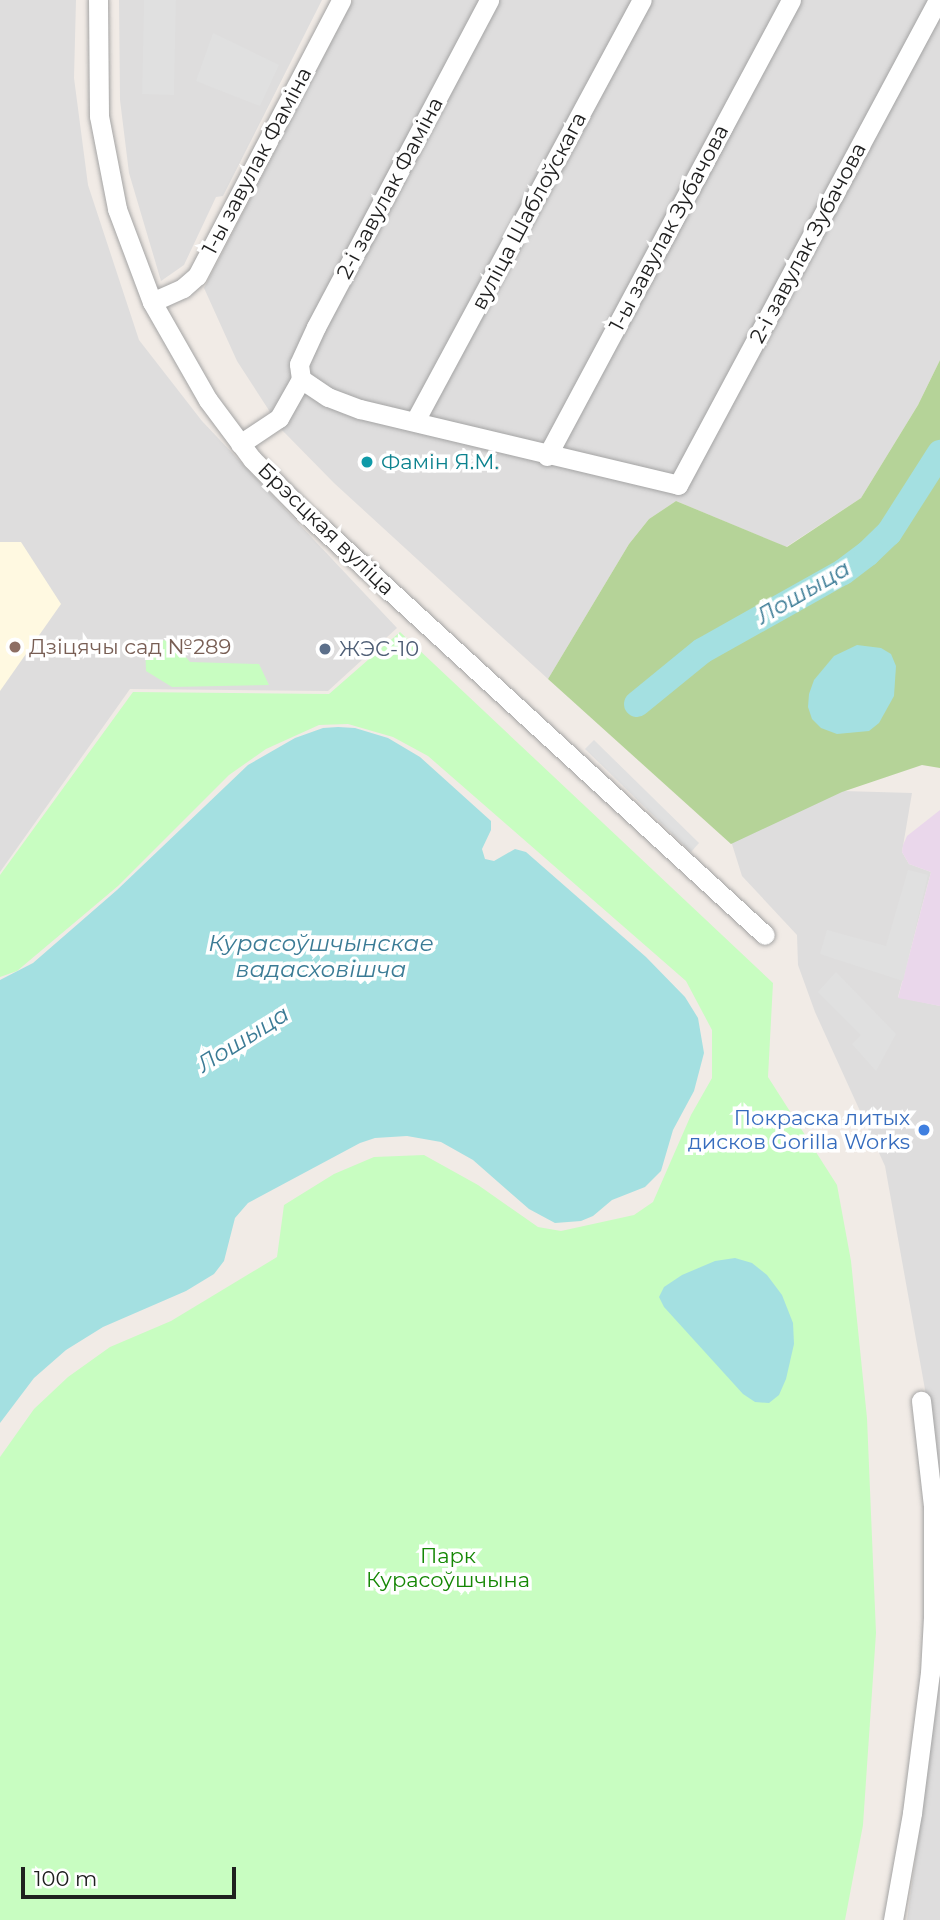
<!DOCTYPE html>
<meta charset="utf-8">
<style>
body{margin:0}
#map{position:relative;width:940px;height:1920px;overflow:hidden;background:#f1ebe6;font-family:Montserrat,sans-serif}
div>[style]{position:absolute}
.residential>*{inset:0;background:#dedddd}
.industrial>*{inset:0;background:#ead7eb}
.education>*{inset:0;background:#fff9e1}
.forest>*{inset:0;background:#b5d398}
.park>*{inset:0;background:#c8fdc1}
.parking>*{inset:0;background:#e0e0e0}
.water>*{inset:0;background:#a4e0e1}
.river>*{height:26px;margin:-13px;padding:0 13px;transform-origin:13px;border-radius:13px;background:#a4e0e1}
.roads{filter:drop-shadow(0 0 2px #a4a4a4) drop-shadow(0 0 2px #a4a4a4)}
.minor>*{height:19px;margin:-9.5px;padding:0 9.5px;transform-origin:9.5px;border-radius:9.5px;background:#fff}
.dots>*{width:19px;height:19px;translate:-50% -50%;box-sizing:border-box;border:4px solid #fff;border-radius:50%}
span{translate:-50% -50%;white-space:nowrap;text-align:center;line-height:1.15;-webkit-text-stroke:7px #fff;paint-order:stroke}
.street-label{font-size:21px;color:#202020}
.culture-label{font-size:21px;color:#0d838f}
.left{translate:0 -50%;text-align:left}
.education-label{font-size:21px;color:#785e54}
.service-label{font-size:21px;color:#4e5e75}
.shop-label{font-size:21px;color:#366cbe}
.right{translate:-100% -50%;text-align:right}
.park-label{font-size:21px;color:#158705}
.water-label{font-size:23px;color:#3b7b95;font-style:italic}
.scale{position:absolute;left:21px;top:1867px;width:215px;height:32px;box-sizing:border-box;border:4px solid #202020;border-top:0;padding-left:9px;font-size:21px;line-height:24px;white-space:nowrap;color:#202020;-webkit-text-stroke:5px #fff;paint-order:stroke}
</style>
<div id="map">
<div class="residential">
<div style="clip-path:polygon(0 0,76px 0,74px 78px,88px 185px,139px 340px,202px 421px,397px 628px,328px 691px,130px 689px,0 872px)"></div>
<div style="clip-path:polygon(119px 0,322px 0,223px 196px,216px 197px,184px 265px,161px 281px,129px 173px,120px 100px)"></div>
<div style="clip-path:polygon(353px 0,940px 0,940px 360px,918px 405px,861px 498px,786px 547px,676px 501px,649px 519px,629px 544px,548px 679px,334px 483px,281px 429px,237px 361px,204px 288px)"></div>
<div style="clip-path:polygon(843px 791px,912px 793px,902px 852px,909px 864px,931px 872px,898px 997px,940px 1006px,940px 1516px,926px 1395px,885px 1166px,815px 1012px,798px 965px,797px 935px,742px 876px,731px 841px)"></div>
<div style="clip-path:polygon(940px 1635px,940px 1920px,907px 1920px,920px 1825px)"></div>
</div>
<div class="industrial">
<div style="clip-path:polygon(940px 810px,940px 1006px,898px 998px,931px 872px,909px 864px,902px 852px,903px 845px,907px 836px)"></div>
</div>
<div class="education">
<div style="clip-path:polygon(0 542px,21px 542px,61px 604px,0 691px)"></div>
</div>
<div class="forest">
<div style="clip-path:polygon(940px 360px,940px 768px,922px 765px,842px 792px,731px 844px,548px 679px,629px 544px,649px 519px,676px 501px,787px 547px,861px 498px,918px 405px)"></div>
</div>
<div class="park">
<div style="clip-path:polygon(400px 632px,773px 983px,768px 1077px,837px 1185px,851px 1261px,867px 1418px,876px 1633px,863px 1825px,845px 1920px,0 1920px,0 1457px,34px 1409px,68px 1377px,110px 1347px,171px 1321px,277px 1257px,284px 1205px,334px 1174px,374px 1157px,424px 1155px,478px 1185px,538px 1227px,561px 1231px,634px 1215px,653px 1202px,691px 1115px,712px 1078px,712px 1030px,686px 981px,428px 756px,393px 737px,348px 724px,319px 725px,266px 749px,229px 775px,118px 886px,17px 971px,0 977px,0 875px,133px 692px,329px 694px)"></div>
<div style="clip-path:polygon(172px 640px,190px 662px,259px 664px,269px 685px,172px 687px,146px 671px,145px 641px)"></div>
</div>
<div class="parking">
<div style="clip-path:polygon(144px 0,176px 0,174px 95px,142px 94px)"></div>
<div style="clip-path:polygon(213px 33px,279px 65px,260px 106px,196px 81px)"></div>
<div style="clip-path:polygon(594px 740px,699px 843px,691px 852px,585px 749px)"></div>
<div style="clip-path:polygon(908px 870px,928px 875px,903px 981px,820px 954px,827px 930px,886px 946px)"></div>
<div style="clip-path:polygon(836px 972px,896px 1034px,876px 1071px,852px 1044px,861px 1035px,818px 992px)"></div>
</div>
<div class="water">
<div style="clip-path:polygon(857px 645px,881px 648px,891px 654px,896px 666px,894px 696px,879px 723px,869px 731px,837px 734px,821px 728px,812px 719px,808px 707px,809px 694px,814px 680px,834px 656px)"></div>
<div style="clip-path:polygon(338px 727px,355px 728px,388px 738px,420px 757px,491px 821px,491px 830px,482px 849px,485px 859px,494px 861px,515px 849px,526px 852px,646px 957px,685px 997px,698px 1018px,704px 1053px,694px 1091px,673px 1130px,661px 1171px,645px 1187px,612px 1200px,593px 1216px,581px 1221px,555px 1223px,529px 1209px,473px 1160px,441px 1142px,407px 1136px,375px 1138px,360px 1143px,248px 1203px,235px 1218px,224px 1261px,214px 1274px,186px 1291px,103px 1327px,66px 1350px,34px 1378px,0 1423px,0 980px,33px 963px,117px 890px,248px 765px,295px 738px,323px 728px)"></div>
<div style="clip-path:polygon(735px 1258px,752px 1263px,767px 1275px,782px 1295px,793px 1323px,794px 1344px,786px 1379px,779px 1395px,769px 1403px,755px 1402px,743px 1394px,664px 1307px,659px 1297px,664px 1287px,682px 1275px,715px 1261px)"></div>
</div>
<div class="river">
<div style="left:637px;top:704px;width:84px;rotate:-39.2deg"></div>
<div style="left:702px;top:651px;width:162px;rotate:-29.3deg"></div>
<div style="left:843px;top:572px;width:30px;rotate:-37deg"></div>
<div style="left:867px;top:554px;width:30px;rotate:-44deg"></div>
<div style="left:889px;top:533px;width:95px;rotate:-57.5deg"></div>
</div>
<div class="roads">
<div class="minor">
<div style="left:98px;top:0;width:116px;rotate:89.5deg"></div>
<div style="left:99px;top:116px;width:95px;rotate:79deg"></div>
<div style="left:117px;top:209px;width:99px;rotate:69.4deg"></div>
<div style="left:152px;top:302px;width:113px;rotate:60.3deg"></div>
<div style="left:208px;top:400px;width:74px;rotate:53.3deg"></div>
<div style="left:252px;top:459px;width:71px;rotate:45.6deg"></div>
<div style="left:302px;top:510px;width:628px;rotate:42.55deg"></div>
<div style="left:152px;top:302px;width:34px;rotate:-24deg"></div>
<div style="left:183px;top:288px;width:18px;rotate:-41deg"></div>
<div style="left:197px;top:276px;width:311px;rotate:-62.4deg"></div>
<div style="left:301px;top:379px;width:15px;rotate:-98deg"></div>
<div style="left:299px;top:364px;width:41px;rotate:-65.3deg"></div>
<div style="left:316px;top:327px;width:370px;rotate:-62.1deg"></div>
<div style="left:415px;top:421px;width:478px;rotate:-61.7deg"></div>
<div style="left:240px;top:444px;width:47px;rotate:-33.7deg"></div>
<div style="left:279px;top:418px;width:45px;rotate:-60.6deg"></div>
<div style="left:301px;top:379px;width:32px;rotate:34deg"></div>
<div style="left:328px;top:397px;width:34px;rotate:21deg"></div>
<div style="left:360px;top:409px;width:327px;rotate:13.4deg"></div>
<div style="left:678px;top:485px;width:550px;rotate:-61.81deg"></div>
<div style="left:547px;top:456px;width:517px;rotate:-61.85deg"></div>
<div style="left:893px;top:1920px;width:109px;rotate:-79.9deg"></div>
<div style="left:912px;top:1813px;width:141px;rotate:-82.7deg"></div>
<div style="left:930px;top:1673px;width:55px;rotate:-86.9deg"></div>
<div style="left:933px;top:1618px;width:112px;rotate:-90deg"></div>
<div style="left:933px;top:1506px;width:106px;rotate:-96.5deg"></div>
</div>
</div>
<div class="dots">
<div style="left:367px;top:462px;background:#0f9aa8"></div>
<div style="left:15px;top:647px;background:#8d6e63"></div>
<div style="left:325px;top:649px;background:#5c6f8a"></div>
<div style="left:924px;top:1130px;background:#3f7fe0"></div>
</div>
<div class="street-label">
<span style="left:257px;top:161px;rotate:-62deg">1-ы завулак Фаміна</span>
<span style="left:390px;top:188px;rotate:-62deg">2-і завулак Фаміна</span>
<span style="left:529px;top:211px;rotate:-62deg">вуліца Шаблоўскага</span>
<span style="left:669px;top:228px;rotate:-62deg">1-ы завулак Зубачова</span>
<span style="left:808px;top:243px;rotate:-62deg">2-і завулак Зубачова</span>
<span style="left:326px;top:529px;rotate:44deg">Брэсцкая вуліца</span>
</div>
<div class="culture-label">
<span class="left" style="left:381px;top:462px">Фамін Я.М.</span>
</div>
<div class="education-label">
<span class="left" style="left:29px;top:647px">Дзіцячы сад №289</span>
</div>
<div class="service-label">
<span class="left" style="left:339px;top:649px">ЖЭС-10</span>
</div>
<div class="shop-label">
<span class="right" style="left:910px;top:1130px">Покраска литых<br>дисков Gorilla Works</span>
</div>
<div class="park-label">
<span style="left:448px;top:1568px">Парк<br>Курасоўшчына</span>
</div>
<div class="water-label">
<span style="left:803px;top:592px;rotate:-30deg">Лошыца</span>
<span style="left:321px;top:956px">Курасоўшчынскае<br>вадасховішча</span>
<span style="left:243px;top:1039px;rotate:-32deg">Лошыца</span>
</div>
<div class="scale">100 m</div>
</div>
